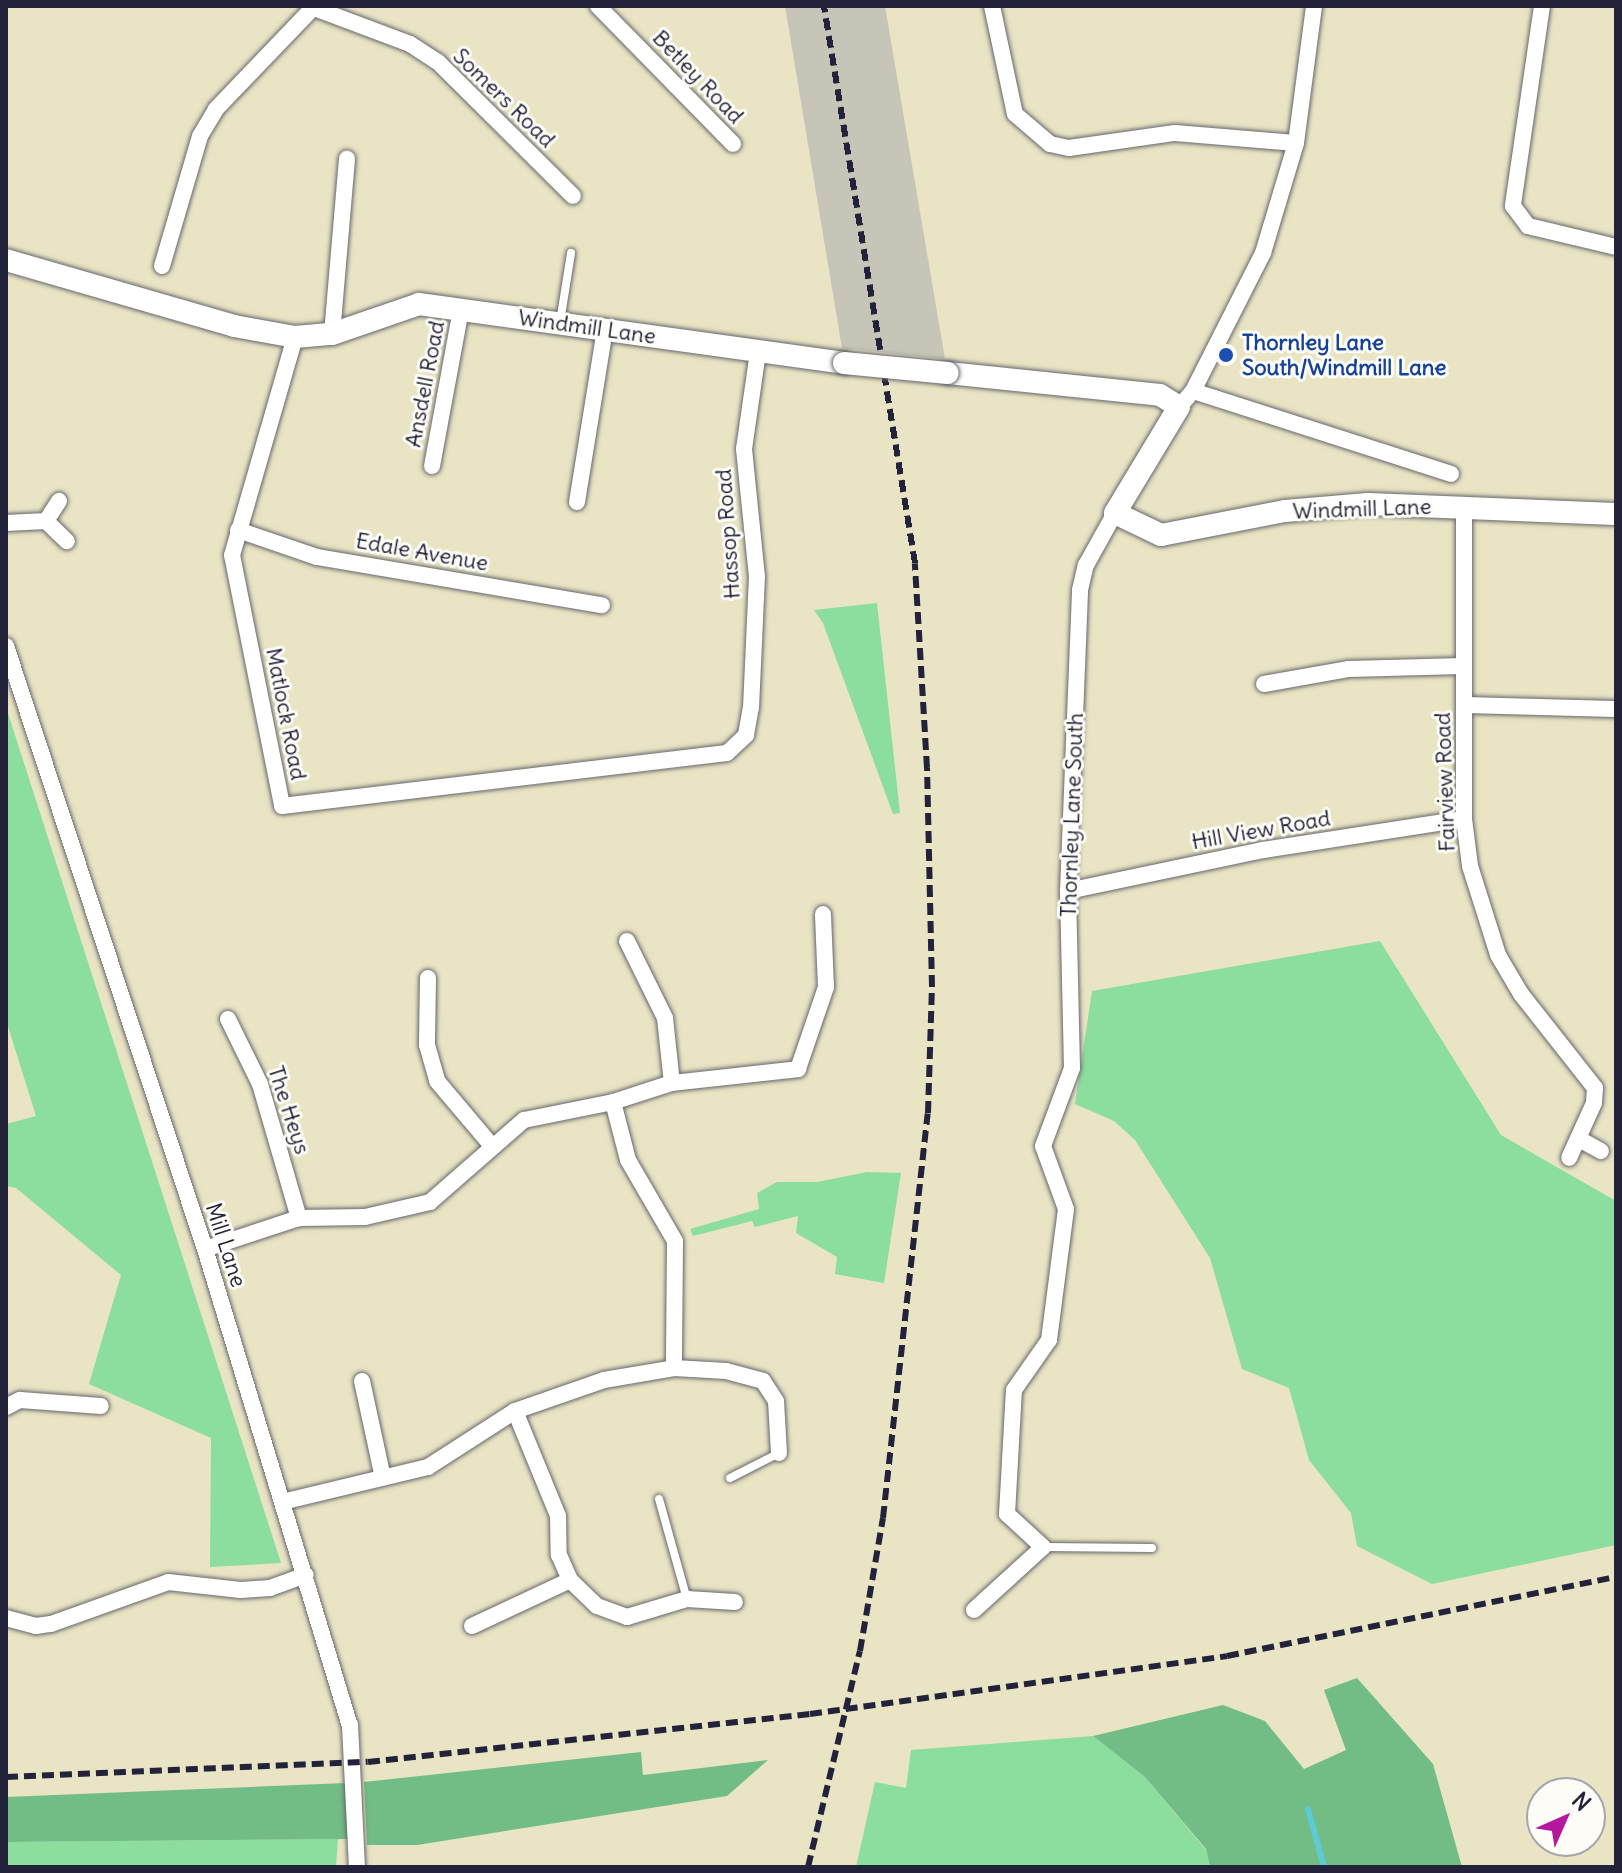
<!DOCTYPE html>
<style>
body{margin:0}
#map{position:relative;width:1622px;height:1873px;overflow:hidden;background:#e9e4c4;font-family:Delius,sans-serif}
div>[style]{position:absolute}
.industrial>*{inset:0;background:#c6c5b8}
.green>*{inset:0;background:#8cde9e}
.forest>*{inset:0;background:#71bd85}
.stream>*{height:6px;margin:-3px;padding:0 3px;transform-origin:3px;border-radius:3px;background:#5dcad4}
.roads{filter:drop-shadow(0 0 2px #68666b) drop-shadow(0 0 2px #68666b)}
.service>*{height:8px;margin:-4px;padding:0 4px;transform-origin:4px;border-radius:4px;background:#fff}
.minor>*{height:16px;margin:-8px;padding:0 8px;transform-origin:8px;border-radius:8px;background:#fff}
.tertiary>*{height:22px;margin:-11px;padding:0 11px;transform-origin:11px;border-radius:11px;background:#fff}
.rail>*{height:6px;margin-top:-3px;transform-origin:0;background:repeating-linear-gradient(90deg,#22223b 0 12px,transparent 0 18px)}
.bridges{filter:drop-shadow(0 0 2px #68666b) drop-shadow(0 0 2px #68666b)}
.tertiary-bridge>*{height:22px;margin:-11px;padding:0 11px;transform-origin:11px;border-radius:11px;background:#fff}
.dots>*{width:22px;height:22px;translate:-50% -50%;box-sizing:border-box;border:4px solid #fdfcf7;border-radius:50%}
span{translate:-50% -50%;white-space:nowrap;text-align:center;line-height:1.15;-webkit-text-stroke:6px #fdfcf7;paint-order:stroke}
.street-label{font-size:22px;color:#22223b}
.transit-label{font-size:22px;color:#164399;font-weight:700}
.left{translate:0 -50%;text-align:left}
.frame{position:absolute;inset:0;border:8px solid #22223b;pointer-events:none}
.north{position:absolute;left:1526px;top:1777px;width:80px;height:80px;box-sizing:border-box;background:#fdfcf7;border:2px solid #a5a5ac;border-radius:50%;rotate:45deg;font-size:22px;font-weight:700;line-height:32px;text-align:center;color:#22223b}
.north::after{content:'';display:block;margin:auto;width:28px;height:36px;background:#b5179e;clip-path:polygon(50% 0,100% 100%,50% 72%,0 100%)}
</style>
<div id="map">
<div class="industrial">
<div style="clip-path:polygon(785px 6px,885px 6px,945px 359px,842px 348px)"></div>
</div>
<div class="green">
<div style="clip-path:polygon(877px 603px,900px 813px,893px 814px,823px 623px,814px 610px)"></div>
<div style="clip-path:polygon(6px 707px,281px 1563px,210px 1567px,211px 1438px,89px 1384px,121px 1275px,16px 1188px,6px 1186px,6px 1124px,36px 1116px,6px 1020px)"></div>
<div style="clip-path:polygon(1380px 941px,1501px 1135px,1616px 1201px,1616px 1545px,1432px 1584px,1357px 1546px,1351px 1513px,1309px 1460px,1289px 1388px,1242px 1369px,1210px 1258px,1135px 1140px,1114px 1121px,1075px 1104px,1092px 991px)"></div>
<div style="clip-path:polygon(867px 1172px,901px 1173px,884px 1283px,835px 1274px,837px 1257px,796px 1233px,798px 1216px,755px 1227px,752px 1221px,693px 1236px,690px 1229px,759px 1209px,757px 1193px,777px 1182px,817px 1182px)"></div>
<div style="clip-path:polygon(1093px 1736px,1145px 1777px,1206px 1850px,1210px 1867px,856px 1867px,875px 1782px,906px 1788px,911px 1750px)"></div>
<div style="clip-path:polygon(338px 1839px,336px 1867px,6px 1867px,6px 1842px)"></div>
</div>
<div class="forest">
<div style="clip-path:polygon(1357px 1678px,1433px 1764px,1462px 1867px,1210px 1867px,1206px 1849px,1145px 1777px,1093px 1736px,1223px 1705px,1265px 1721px,1304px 1769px,1346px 1750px,1324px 1690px)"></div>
<div style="clip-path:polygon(641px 1752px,643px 1775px,768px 1760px,727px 1796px,417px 1845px,367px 1845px,364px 1782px)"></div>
<div style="clip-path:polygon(346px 1783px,349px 1839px,6px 1842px,6px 1797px)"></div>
</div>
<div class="stream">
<div style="left:1308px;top:1809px;width:60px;rotate:74.6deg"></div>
</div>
<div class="roads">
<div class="service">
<div style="left:560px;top:322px;width:70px;rotate:-80.9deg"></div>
<div style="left:730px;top:1478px;width:55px;rotate:-27deg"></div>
<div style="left:659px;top:1499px;width:104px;rotate:74.4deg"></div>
<div style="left:1043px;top:1547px;width:109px;rotate:0.5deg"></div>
</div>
<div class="minor">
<div style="left:309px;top:6px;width:108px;rotate:20.6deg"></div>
<div style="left:410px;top:44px;width:33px;rotate:33deg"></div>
<div style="left:438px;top:62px;width:190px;rotate:44.8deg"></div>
<div style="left:598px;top:6px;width:193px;rotate:45.6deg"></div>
<div style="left:992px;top:6px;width:110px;rotate:78deg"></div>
<div style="left:1015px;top:114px;width:46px;rotate:40.6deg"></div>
<div style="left:1050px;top:144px;width:19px;rotate:12deg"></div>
<div style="left:1069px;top:148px;width:107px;rotate:-8.1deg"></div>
<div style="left:1175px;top:133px;width:121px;rotate:4.7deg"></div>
<div style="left:1542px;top:6px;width:202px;rotate:98.3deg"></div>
<div style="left:1513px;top:206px;width:25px;rotate:53deg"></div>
<div style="left:1528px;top:226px;width:90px;rotate:13.4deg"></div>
<div style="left:162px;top:266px;width:135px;rotate:-73.7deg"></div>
<div style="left:200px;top:136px;width:31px;rotate:-59deg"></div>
<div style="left:216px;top:109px;width:139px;rotate:-46.2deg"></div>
<div style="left:332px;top:334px;width:176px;rotate:-85.1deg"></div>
<div style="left:295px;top:337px;width:227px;rotate:106.1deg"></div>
<div style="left:232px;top:555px;width:256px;rotate:78.7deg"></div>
<div style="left:282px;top:806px;width:448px;rotate:-6.8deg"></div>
<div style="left:727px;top:753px;width:26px;rotate:-43deg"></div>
<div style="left:746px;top:735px;width:27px;rotate:-80deg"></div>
<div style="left:751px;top:708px;width:131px;rotate:-87.4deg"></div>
<div style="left:757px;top:577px;width:129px;rotate:-95.8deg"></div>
<div style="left:744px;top:449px;width:98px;rotate:-81.8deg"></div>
<div style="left:1193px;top:391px;width:271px;rotate:17.8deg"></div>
<div style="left:1179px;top:407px;width:21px;rotate:-49deg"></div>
<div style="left:1193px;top:391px;width:155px;rotate:-63.1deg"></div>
<div style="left:1263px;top:253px;width:115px;rotate:-73.3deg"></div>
<div style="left:1296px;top:143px;width:138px;rotate:-82.5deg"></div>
<div style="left:432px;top:466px;width:159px;rotate:-79.5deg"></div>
<div style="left:577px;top:502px;width:175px;rotate:-80.8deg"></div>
<div style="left:1464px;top:506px;width:313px;rotate:90deg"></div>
<div style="left:1464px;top:819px;width:47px;rotate:82.7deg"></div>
<div style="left:1470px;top:866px;width:93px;rotate:72.5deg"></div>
<div style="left:1498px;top:955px;width:45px;rotate:59.5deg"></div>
<div style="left:1521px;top:994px;width:120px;rotate:51.8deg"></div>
<div style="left:1595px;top:1088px;width:15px;rotate:94deg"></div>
<div style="left:1594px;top:1103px;width:60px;rotate:114.4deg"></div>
<div style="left:46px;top:521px;width:29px;rotate:44deg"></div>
<div style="left:6px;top:523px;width:40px;rotate:-2.9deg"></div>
<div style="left:46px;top:521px;width:24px;rotate:-57deg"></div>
<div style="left:238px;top:530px;width:83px;rotate:18.9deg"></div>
<div style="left:317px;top:557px;width:289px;rotate:9.6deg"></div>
<div style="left:6px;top:646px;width:635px;rotate:71.74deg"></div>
<div style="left:205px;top:1249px;width:498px;rotate:73.1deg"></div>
<div style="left:350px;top:1725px;width:142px;rotate:87.2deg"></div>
<div style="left:1264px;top:684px;width:85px;rotate:-10.1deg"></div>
<div style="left:1348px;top:669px;width:115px;rotate:-1.5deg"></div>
<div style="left:1464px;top:705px;width:152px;rotate:1.5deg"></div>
<div style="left:1068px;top:891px;width:199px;rotate:-11.9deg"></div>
<div style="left:1263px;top:850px;width:203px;rotate:-8.8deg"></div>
<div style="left:627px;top:941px;width:86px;rotate:63.7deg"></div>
<div style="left:665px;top:1018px;width:65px;rotate:83.9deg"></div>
<div style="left:428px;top:978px;width:67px;rotate:90.9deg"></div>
<div style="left:427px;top:1045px;width:37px;rotate:74deg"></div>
<div style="left:437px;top:1081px;width:85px;rotate:49.8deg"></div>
<div style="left:228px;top:1019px;width:72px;rotate:63.8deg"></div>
<div style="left:260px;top:1084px;width:140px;rotate:73.8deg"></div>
<div style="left:613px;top:1102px;width:60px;rotate:75.5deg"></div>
<div style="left:628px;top:1160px;width:94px;rotate:59.9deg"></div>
<div style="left:675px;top:1241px;width:127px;rotate:90.5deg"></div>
<div style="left:1579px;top:1139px;width:25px;rotate:29deg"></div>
<div style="left:205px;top:1249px;width:99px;rotate:-18.3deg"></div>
<div style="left:299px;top:1218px;width:66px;rotate:-0.9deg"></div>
<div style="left:365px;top:1217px;width:67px;rotate:-13deg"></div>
<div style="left:430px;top:1202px;width:125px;rotate:-41.1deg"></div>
<div style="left:524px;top:1120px;width:91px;rotate:-11.4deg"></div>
<div style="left:613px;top:1102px;width:62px;rotate:-17.9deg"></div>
<div style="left:672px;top:1083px;width:127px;rotate:-6.3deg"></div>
<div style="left:798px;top:1069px;width:87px;rotate:-71.1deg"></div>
<div style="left:826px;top:987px;width:73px;rotate:-92.4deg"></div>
<div style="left:362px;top:1381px;width:99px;rotate:77.8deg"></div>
<div style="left:6px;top:1407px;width:16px;rotate:-27deg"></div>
<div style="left:20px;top:1400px;width:81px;rotate:4.2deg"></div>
<div style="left:515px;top:1411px;width:113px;rotate:67.7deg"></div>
<div style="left:558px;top:1516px;width:39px;rotate:89deg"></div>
<div style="left:559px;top:1555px;width:27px;rotate:66deg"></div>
<div style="left:570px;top:1580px;width:37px;rotate:44deg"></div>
<div style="left:597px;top:1606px;width:32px;rotate:20deg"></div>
<div style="left:627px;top:1617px;width:63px;rotate:-16.7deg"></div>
<div style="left:687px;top:1599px;width:48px;rotate:3.6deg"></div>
<div style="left:282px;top:1502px;width:150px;rotate:-13.5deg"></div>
<div style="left:428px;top:1467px;width:103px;rotate:-32.8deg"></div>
<div style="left:515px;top:1411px;width:94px;rotate:-19.2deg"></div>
<div style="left:604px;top:1380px;width:71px;rotate:-9.7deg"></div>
<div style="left:674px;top:1368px;width:52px;rotate:3.3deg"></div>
<div style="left:726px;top:1371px;width:38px;rotate:15deg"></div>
<div style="left:763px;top:1381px;width:24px;rotate:57deg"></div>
<div style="left:776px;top:1401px;width:52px;rotate:86.7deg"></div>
<div style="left:974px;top:1610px;width:93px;rotate:-42.4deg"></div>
<div style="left:1043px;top:1547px;width:49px;rotate:-137.5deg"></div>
<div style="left:1007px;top:1514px;width:124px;rotate:-86.8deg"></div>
<div style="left:1014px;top:1390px;width:61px;rotate:-55deg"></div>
<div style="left:1049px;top:1340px;width:132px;rotate:-82.6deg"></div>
<div style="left:1066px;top:1209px;width:67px;rotate:-110.1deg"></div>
<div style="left:1043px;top:1146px;width:83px;rotate:-69.6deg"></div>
<div style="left:1072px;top:1068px;width:177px;rotate:-91.3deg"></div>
<div style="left:1068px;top:891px;width:301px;rotate:-87.7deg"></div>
<div style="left:1080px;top:590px;width:26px;rotate:-77deg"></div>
<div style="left:1086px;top:565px;width:60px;rotate:-60.9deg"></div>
<div style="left:6px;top:1618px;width:31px;rotate:15deg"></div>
<div style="left:36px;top:1626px;width:15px;rotate:-8deg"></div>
<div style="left:51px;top:1624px;width:124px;rotate:-19.7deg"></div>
<div style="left:168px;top:1582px;width:73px;rotate:6.3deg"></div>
<div style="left:241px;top:1590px;width:29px;rotate:-4deg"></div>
<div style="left:270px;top:1588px;width:38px;rotate:-20deg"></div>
<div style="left:472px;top:1626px;width:108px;rotate:-25.1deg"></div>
</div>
<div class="tertiary">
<div style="left:6px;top:260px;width:237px;rotate:16.1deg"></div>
<div style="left:234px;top:326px;width:62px;rotate:10.2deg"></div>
<div style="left:295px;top:337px;width:37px;rotate:-5deg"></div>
<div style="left:332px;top:334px;width:92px;rotate:-19deg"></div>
<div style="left:419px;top:304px;width:429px;rotate:7.9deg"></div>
<div style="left:948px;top:373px;width:213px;rotate:5.9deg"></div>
<div style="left:1160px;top:395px;width:22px;rotate:32deg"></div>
<div style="left:1179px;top:407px;width:124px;rotate:121.1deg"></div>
<div style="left:1115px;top:513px;width:51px;rotate:25.6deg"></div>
<div style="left:1161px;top:535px;width:126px;rotate:-11deg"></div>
<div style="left:1285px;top:511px;width:83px;rotate:-4.8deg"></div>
<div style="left:1368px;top:504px;width:248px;rotate:2.3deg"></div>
</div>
</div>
<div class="rail">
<div style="left:6px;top:1777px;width:362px;rotate:-2.4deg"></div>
<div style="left:368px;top:1762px;width:445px;rotate:-6.2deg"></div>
<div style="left:810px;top:1714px;width:421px;rotate:-7.9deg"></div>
<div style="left:1227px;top:1656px;width:397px;rotate:-11.5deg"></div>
<div style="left:808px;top:1867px;width:222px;rotate:-76.5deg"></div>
<div style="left:860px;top:1651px;width:135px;rotate:-80.2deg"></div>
<div style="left:883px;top:1518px;width:407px;rotate:-83.7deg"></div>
<div style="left:928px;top:1113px;width:126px;rotate:-88.2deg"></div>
<div style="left:932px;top:987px;width:219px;rotate:-91.3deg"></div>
<div style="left:927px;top:768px;width:205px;rotate:-93.4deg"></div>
<div style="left:915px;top:563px;width:564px;rotate:-99.28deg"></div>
</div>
<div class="bridges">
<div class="tertiary-bridge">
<div style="left:844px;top:363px;width:104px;rotate:5.5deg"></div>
</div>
</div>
<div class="dots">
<div style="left:1226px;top:355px;background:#1a4fb4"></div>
</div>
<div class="street-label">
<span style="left:698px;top:77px;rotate:46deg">Betley Road</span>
<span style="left:504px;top:98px;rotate:44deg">Somers Road</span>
<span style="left:587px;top:327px;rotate:8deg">Windmill Lane</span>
<span style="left:425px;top:384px;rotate:-79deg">Ansdell Road</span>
<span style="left:1362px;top:509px;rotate:-2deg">Windmill Lane</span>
<span style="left:728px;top:534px;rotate:-94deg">Hassop Road</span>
<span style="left:422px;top:552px;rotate:10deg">Edale Avenue</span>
<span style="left:286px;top:714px;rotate:79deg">Matlock Road</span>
<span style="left:1445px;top:782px;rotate:-92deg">Fairview Road</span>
<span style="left:1072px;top:815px;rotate:-88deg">Thornley Lane South</span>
<span style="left:1261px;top:830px;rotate:-10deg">Hill View Road</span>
<span style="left:289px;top:1110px;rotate:72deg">The Heys</span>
<span style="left:226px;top:1245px;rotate:72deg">Mill Lane</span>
</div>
<div class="transit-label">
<span class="left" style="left:1242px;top:355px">Thornley Lane<br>South/Windmill Lane</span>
</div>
<div class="frame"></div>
<div class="north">N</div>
</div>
